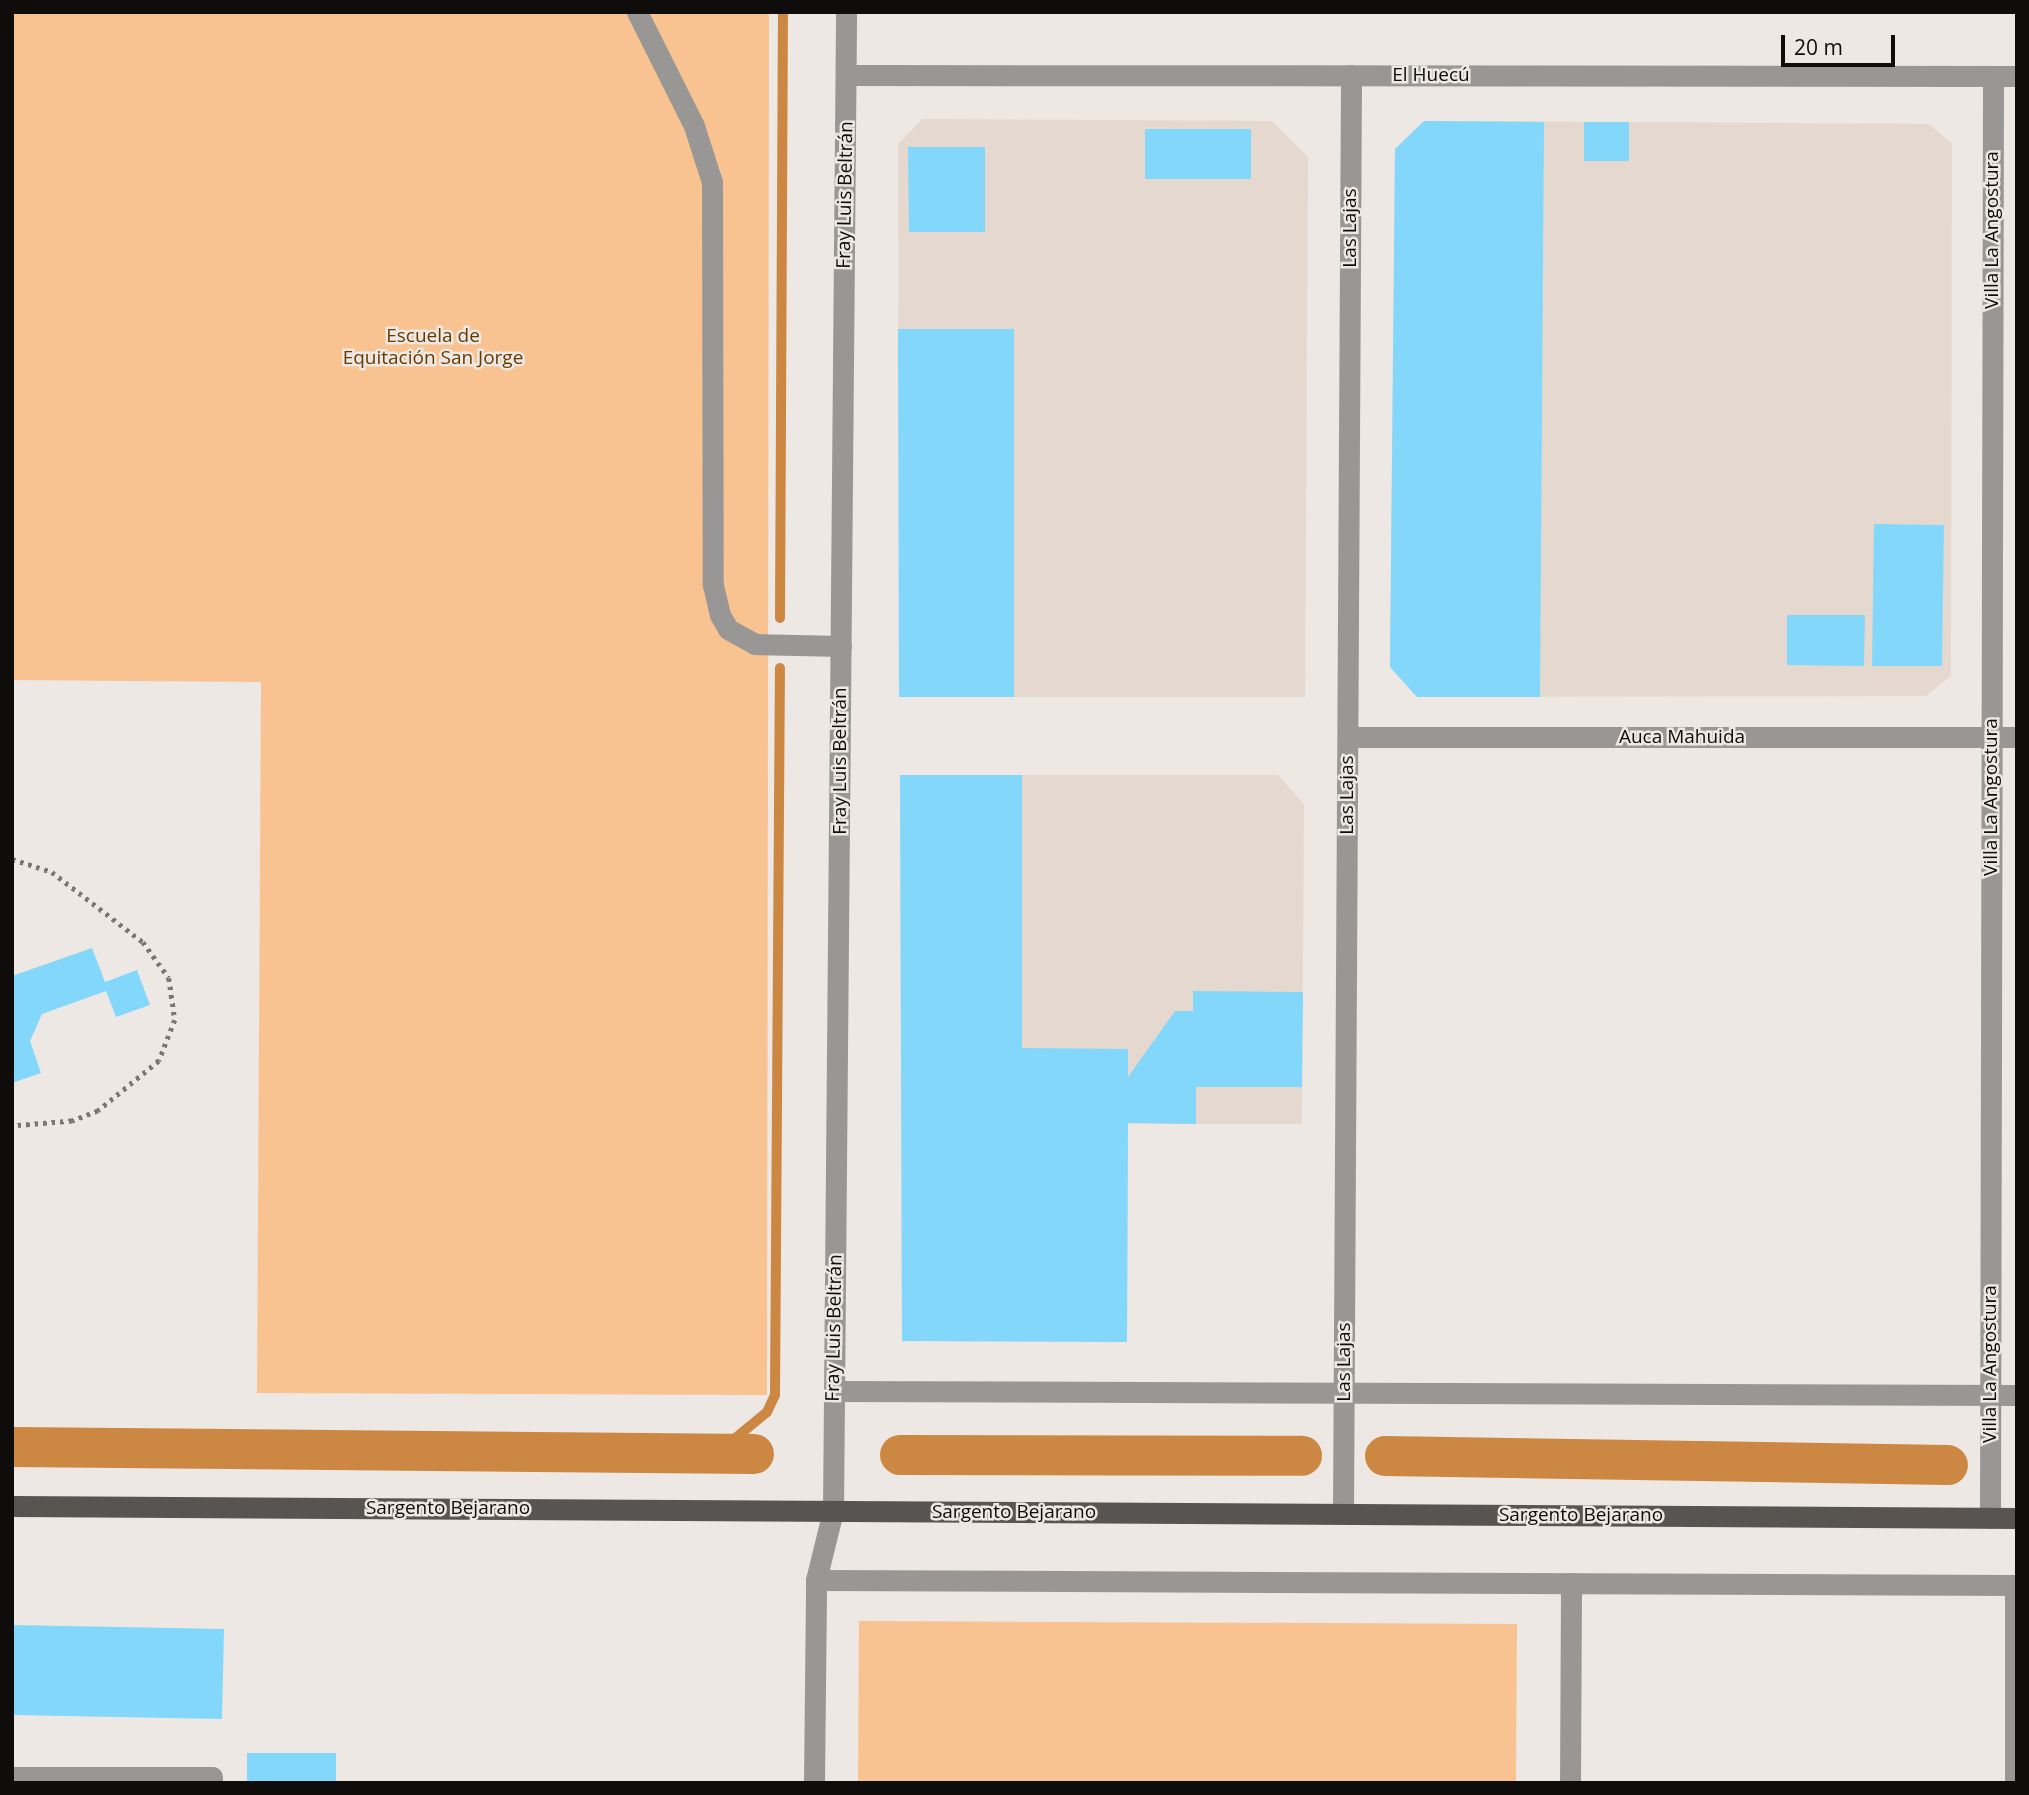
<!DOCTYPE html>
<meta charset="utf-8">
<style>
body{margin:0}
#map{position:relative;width:2029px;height:1795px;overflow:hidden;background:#ede8e3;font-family:"Open Sans",sans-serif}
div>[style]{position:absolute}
.built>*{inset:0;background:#e5d9cf}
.green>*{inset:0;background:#f8c291}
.stream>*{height:10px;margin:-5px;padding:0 5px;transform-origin:5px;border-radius:5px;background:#cc8742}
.canal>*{height:40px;margin:-20px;padding:0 20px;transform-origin:20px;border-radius:20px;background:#cc8742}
.building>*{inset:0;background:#83d7fb}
.path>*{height:4.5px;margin-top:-2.25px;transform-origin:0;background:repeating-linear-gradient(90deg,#7b7874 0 3.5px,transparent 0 8.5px)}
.minor>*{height:21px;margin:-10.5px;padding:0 10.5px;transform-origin:10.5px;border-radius:10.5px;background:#999795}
.major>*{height:21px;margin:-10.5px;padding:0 10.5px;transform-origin:10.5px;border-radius:10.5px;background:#585451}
span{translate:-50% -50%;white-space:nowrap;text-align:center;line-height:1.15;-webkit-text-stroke:5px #ede8e3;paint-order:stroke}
.street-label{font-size:19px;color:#0e0d0b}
.park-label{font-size:19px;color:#673a00}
.frame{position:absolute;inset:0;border:14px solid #0e0d0b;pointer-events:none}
.scale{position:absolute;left:1781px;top:35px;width:114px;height:32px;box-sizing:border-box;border:4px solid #0e0d0b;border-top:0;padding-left:9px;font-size:21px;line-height:24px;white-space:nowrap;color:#0e0d0b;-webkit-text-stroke:5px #ede8e3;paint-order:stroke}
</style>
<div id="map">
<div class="built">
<div style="clip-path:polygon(922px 119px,1272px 121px,1308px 157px,1305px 697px,899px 697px,898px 144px)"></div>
<div style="clip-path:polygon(1424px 121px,1929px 124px,1952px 144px,1951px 676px,1926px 696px,1417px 697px,1390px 667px,1395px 149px)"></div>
<div style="clip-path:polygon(900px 775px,1278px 775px,1304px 804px,1302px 1124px,1128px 1124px,1127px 1342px,902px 1341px)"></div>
</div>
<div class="green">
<div style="clip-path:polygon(12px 12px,769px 12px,767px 1395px,257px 1393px,261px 682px,12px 680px)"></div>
<div style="clip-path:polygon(859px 1621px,1517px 1624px,1516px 1783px,858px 1783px)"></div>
</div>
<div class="stream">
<div style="left:780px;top:618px;width:606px;rotate:-89.72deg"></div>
<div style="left:716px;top:1454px;width:66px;rotate:-39.5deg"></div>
<div style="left:767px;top:1412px;width:19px;rotate:-65deg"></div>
<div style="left:775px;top:1395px;width:727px;rotate:-89.61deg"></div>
</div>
<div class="canal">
<div style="left:12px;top:1447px;width:742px;rotate:0.54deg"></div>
<div style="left:900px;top:1455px;width:402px;rotate:0.1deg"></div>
<div style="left:1385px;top:1456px;width:563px;rotate:0.92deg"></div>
</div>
<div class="building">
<div style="clip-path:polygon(1424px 121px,1544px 122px,1540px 697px,1417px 697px,1390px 667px,1395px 149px)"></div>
<div style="clip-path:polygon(1584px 122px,1629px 122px,1629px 161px,1584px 161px)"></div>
<div style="clip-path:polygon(1145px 129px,1251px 129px,1251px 179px,1145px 179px)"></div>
<div style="clip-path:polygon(908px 147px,985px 147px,985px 232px,909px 232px)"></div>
<div style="clip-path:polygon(898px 329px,1014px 329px,1014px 697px,899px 697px)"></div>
<div style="clip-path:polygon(1874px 524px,1944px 525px,1942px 666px,1872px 666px)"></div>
<div style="clip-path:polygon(1787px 615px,1865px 615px,1864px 666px,1787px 665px)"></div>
<div style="clip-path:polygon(900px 775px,1022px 775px,1022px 1048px,1128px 1049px,1128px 1077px,1175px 1011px,1193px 1011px,1193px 991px,1303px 992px,1302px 1087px,1196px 1087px,1196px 1124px,1128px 1123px,1127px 1342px,902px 1341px)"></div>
<div style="clip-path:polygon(92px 948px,105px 982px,137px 970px,150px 1005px,116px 1017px,106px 991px,42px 1014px,30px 1041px,41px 1073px,12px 1083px,12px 976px)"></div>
<div style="clip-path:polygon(12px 1625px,224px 1629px,222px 1719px,12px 1715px)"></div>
<div style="clip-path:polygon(247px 1753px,336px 1753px,336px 1783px,247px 1783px)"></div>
</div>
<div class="path">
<div style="left:12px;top:859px;width:42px;rotate:18deg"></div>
<div style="left:52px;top:872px;width:115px;rotate:37.6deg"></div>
<div style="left:143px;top:942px;width:44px;rotate:54.2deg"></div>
<div style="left:169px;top:978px;width:42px;rotate:81.9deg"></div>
<div style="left:175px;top:1020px;width:44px;rotate:111.3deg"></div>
<div style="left:159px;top:1061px;width:79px;rotate:140.7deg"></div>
<div style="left:98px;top:1111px;width:28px;rotate:159deg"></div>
<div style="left:72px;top:1121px;width:60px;rotate:175.2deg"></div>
</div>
<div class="minor">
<div style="left:637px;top:12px;width:127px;rotate:63.4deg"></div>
<div style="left:694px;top:126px;width:59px;rotate:72.2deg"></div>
<div style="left:712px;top:182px;width:403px;rotate:89.9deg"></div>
<div style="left:713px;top:585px;width:31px;rotate:77deg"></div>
<div style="left:720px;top:615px;width:16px;rotate:60deg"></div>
<div style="left:728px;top:629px;width:31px;rotate:29deg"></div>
<div style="left:755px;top:644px;width:86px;rotate:1.3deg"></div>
<div style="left:846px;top:75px;width:1171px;rotate:0.05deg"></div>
<div style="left:1348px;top:737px;width:669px"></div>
<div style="left:834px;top:1391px;width:1183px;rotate:0.19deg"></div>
<div style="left:1343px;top:1514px;width:1439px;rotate:-89.68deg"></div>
<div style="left:1990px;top:1518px;width:1442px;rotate:-89.88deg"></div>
<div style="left:816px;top:1580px;width:1199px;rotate:0.24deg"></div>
<div style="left:2015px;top:1585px;width:198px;rotate:90deg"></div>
<div style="left:12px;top:1777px;width:200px"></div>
<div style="left:212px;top:1777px;width:6px;rotate:90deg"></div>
<div style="left:814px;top:1783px;width:203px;rotate:-89.4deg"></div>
<div style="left:816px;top:1580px;width:71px;rotate:-76.2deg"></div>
<div style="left:833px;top:1511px;width:1499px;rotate:-89.5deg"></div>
<div style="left:1570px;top:1783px;width:200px;rotate:-89.7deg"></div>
</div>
<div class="major">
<div style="left:12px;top:1506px;width:2005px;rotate:0.34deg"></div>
</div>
<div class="street-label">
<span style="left:1431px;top:75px">El Huecú</span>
<span style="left:845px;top:195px;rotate:-89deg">Fray Luis Beltrán</span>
<span style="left:1350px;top:228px;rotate:-90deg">Las Lajas</span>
<span style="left:1992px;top:230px;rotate:-90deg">Villa La Angostura</span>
<span style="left:1682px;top:737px">Auca Mahuida</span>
<span style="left:840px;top:761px;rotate:-90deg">Fray Luis Beltrán</span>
<span style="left:1347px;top:795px;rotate:-90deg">Las Lajas</span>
<span style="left:1991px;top:797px;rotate:-90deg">Villa La Angostura</span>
<span style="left:834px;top:1328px;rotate:-89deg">Fray Luis Beltrán</span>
<span style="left:1344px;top:1362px;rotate:-90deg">Las Lajas</span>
<span style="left:1990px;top:1364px;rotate:-90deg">Villa La Angostura</span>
<span style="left:448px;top:1508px">Sargento Bejarano</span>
<span style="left:1014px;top:1512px">Sargento Bejarano</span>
<span style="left:1581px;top:1515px">Sargento Bejarano</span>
</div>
<div class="park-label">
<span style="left:433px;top:347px">Escuela de<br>Equitación San Jorge</span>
</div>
<div class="frame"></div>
<div class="scale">20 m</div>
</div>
